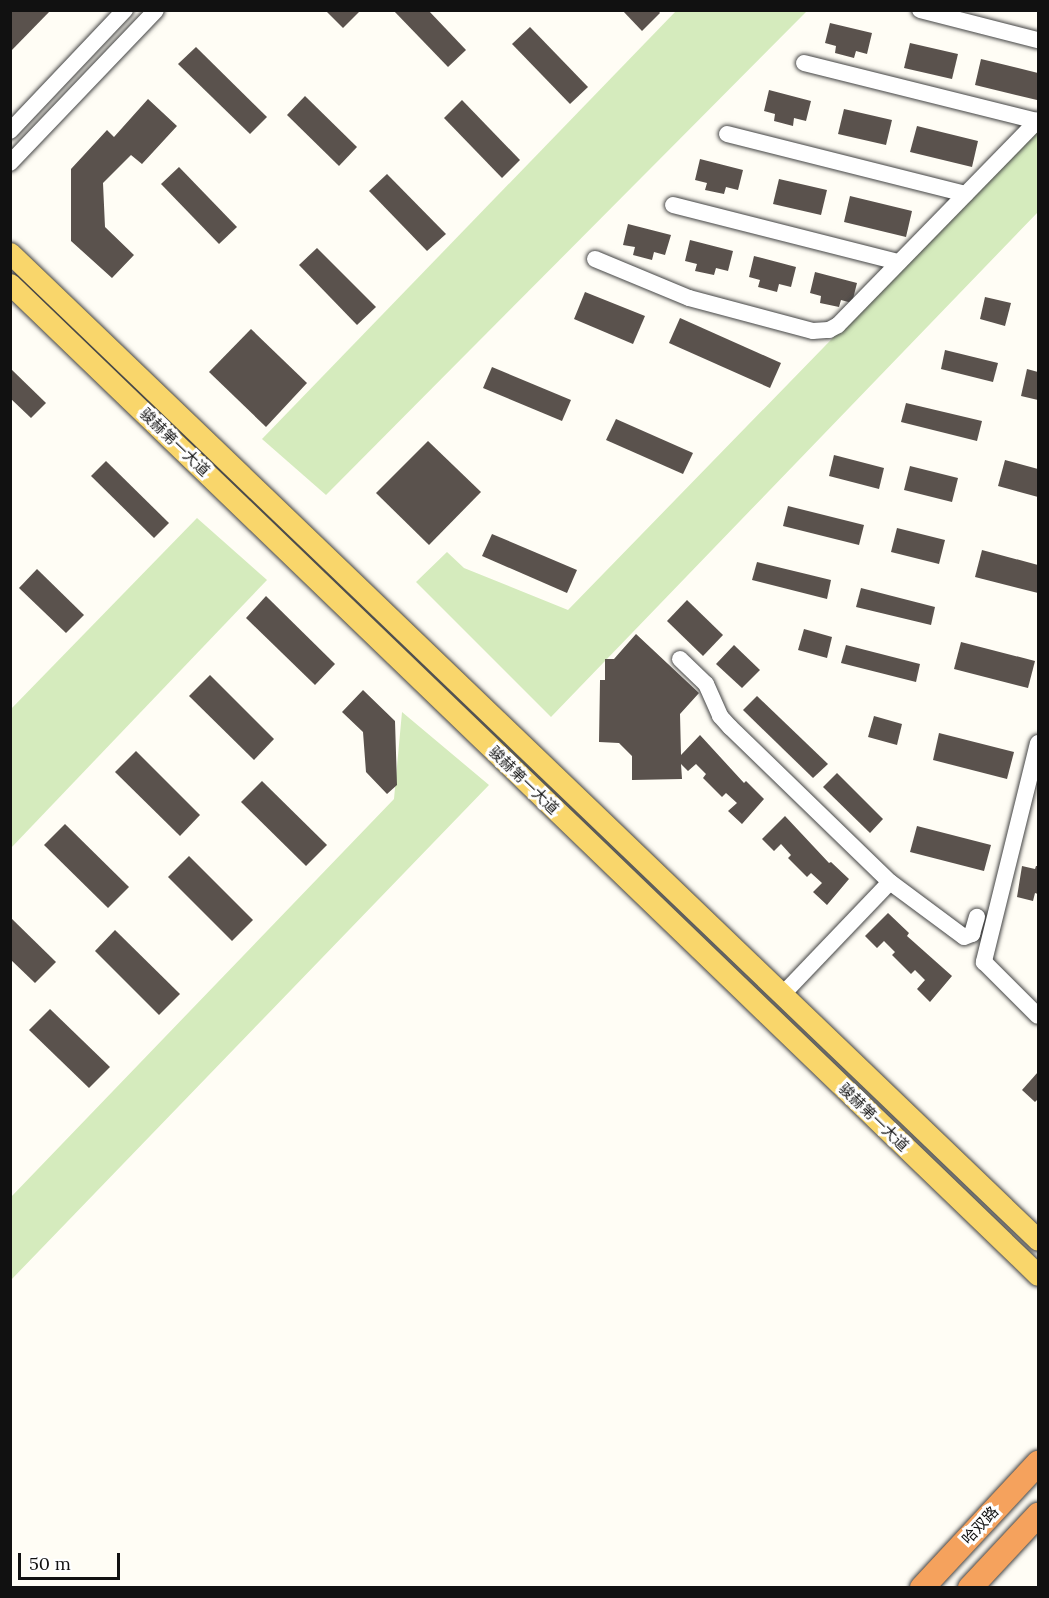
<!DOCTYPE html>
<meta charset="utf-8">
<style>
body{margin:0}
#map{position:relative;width:1049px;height:1598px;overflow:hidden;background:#fffdf5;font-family:Lora,"Noto Sans SC",serif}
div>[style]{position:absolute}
.green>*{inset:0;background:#d5ebbd}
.building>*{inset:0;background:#5a524d}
.roads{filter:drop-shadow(0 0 2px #444) drop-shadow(0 0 2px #444)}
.minor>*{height:16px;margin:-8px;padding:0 8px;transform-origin:8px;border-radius:8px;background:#fff}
.major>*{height:21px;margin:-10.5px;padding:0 10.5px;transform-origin:10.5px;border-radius:10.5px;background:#f9d66b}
.highway>*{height:24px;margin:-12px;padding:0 12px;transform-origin:12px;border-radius:12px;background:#f5a25d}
span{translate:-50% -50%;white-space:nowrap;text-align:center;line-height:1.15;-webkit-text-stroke:6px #fff;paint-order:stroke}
.street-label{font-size:15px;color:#111}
.frame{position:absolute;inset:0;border:12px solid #111;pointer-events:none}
.scale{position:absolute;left:18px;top:1553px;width:102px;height:27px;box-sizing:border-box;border:3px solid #111;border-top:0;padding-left:8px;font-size:18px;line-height:21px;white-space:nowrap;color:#111;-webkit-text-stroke:4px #fff;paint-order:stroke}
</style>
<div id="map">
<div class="green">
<div style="clip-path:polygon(676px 11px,807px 11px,326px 495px,262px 439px)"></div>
<div style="clip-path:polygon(1038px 127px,1038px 212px,551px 717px,416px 582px,447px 552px,464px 568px,568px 610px)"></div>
<div style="clip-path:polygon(197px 518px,267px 580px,11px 848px,11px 709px)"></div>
<div style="clip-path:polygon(402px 712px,489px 785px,11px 1280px,11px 1197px,394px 799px)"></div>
</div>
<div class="building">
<div style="clip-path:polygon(10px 10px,51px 10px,10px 52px)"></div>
<div style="clip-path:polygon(325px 10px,361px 10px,343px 28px)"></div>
<div style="clip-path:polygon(393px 10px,428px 10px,466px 50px,448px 67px)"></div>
<div style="clip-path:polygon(622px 10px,658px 10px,660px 13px,642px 31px)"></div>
<div style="clip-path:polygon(830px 23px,872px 33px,867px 54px,856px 51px,854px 58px,835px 53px,836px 46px,825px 43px)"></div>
<div style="clip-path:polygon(530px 27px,588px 87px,570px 104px,512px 44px)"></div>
<div style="clip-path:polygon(910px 43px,958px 54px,952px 79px,904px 68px)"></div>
<div style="clip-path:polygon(196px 47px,267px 117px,250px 134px,178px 64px)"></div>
<div style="clip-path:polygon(981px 59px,1038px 73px,1037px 100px,975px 85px)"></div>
<div style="clip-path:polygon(769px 90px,811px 101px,806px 121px,794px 118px,793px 126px,774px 121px,775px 114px,764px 111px)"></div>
<div style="clip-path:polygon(305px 96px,357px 147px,339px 166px,287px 115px)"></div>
<div style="clip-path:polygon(148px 99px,177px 126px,142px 164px,131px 155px,103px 183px,105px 227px,134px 255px,112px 278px,71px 241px,71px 169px,107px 130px,114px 137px)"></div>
<div style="clip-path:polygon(462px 100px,520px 160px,502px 178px,444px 118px)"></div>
<div style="clip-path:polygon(844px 109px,892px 120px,886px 145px,838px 134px)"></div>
<div style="clip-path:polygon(917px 126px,978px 141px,972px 167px,910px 152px)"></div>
<div style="clip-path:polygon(700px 159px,743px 170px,738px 190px,726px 187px,724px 194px,705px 190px,707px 183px,695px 180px)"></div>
<div style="clip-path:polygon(179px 167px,237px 227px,219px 244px,161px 184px)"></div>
<div style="clip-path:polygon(387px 174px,446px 234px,427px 251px,369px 191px)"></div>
<div style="clip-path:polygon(779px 179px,827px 190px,821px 215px,773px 204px)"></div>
<div style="clip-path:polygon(850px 196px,912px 211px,906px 237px,844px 222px)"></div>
<div style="clip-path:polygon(628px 224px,671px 235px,665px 255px,654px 252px,652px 260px,633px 255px,635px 247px,623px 245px)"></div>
<div style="clip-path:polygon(690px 240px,733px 251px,728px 271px,716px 268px,714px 275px,695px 271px,697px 264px,685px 261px)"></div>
<div style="clip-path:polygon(317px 248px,376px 307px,357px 325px,299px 265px)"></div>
<div style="clip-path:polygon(754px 256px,796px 267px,791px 287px,779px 284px,777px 292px,758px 287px,760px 280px,749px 277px)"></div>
<div style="clip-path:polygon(815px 272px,857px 283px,852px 303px,841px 300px,839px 307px,820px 303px,821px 296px,810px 293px)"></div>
<div style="clip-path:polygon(585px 292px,645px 316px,633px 344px,574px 319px)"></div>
<div style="clip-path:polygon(985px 297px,1011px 303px,1005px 326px,980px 319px)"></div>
<div style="clip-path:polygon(680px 318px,781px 363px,770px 388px,669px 343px)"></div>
<div style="clip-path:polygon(251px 329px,307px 383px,266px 427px,209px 372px)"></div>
<div style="clip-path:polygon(945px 350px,998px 363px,993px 382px,941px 369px)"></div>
<div style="clip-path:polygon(492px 367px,571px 400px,562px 421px,483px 388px)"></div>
<div style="clip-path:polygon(10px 368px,46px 403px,31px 418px,10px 398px)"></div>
<div style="clip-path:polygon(1027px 369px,1038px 372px,1038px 400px,1021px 396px)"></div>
<div style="clip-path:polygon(906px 403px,982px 421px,977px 441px,901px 422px)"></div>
<div style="clip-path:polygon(616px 419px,693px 453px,683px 474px,606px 440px)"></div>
<div style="clip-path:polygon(428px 441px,481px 492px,429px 545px,376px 493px)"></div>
<div style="clip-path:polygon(834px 455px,884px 468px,879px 489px,829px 476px)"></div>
<div style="clip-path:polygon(1005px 460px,1038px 469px,1038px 497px,998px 486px)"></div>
<div style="clip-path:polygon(106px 461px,169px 523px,154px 538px,91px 476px)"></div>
<div style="clip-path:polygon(910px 466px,958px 478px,952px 502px,904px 490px)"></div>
<div style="clip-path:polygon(788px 506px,864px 525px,859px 545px,783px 526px)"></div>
<div style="clip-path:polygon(897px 528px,945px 540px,939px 564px,891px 552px)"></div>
<div style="clip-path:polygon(492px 534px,577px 570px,567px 593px,482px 556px)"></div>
<div style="clip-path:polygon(982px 550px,1038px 565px,1038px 593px,975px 577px)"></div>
<div style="clip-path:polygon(757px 562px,831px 580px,827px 599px,752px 580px)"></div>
<div style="clip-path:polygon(37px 569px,84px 615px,66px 633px,19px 588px)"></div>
<div style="clip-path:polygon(861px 588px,935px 607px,931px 625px,856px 607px)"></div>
<div style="clip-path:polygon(266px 596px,335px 664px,315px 685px,246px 618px)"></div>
<div style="clip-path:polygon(687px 600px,723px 635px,703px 656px,667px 621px)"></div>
<div style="clip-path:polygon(804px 629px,832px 637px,827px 658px,798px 650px)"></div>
<div style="clip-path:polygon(636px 634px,699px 693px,680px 714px,681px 755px,700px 735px,744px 783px,746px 781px,764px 799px,742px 824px,728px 811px,737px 803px,726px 793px,722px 797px,703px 778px,706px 774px,696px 764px,688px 771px,681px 764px,682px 779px,632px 780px,632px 756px,619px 743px,599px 742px,600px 680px,605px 680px,605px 659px,614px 659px)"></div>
<div style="clip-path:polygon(961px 642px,1035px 661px,1028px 688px,954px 669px)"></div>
<div style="clip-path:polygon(734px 645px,760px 670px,742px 688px,716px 664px)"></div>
<div style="clip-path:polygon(846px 645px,920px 664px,916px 682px,841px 663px)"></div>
<div style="clip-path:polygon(210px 675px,274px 739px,254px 760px,189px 696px)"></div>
<div style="clip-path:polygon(363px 690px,395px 721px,397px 785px,387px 794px,366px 772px,363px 732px,342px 712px)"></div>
<div style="clip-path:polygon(757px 696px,828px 764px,813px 778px,743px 710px)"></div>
<div style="clip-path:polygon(874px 716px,902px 724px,897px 745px,868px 737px)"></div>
<div style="clip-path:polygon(939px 733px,1014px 752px,1007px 779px,933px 760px)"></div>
<div style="clip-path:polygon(136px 751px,200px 815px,180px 836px,115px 772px)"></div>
<div style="clip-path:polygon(837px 773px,883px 819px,870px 833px,823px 787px)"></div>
<div style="clip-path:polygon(262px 781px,327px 845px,306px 866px,241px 802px)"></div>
<div style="clip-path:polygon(785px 816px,829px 863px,831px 862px,849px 879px,827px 905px,813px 892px,822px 883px,811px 873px,807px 877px,788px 858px,791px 855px,781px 844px,774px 851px,762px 839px)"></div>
<div style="clip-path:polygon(65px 824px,129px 887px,108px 908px,44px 845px)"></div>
<div style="clip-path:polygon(917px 826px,991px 845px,984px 871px,910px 852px)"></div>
<div style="clip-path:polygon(189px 856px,253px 920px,232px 941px,168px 877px)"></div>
<div style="clip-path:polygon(1022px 866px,1035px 869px,1036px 866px,1038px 866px,1038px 894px,1035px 893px,1033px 901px,1017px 897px)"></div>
<div style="clip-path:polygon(888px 913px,909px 933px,907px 936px,952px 976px,930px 1002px,917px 989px,925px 980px,915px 970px,911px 974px,892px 955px,895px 952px,884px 941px,877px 948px,865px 936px)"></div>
<div style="clip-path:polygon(10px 917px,56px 962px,35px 983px,10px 959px)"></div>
<div style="clip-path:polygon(115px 930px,180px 994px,159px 1015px,95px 951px)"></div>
<div style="clip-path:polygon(50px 1009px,110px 1067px,89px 1088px,29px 1030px)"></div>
<div style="clip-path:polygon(1038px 1072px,1038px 1099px,1035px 1102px,1022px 1090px)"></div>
</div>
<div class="roads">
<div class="minor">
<div style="left:920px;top:10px;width:122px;rotate:14.3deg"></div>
<div style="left:804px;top:63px;width:240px;rotate:14deg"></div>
<div style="left:10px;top:131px;width:167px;rotate:-46.5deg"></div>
<div style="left:727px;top:134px;width:246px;rotate:14.1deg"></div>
<div style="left:10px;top:163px;width:211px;rotate:-46.3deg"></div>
<div style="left:673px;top:205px;width:233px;rotate:14.2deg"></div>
<div style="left:595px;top:259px;width:102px;rotate:22.5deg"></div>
<div style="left:689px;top:298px;width:128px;rotate:14.9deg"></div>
<div style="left:813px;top:331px;width:16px;rotate:-4deg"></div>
<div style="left:829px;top:330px;width:10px;rotate:-29deg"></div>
<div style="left:838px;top:325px;width:286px;rotate:-45.7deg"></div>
<div style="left:680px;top:659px;width:36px;rotate:44deg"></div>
<div style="left:706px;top:684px;width:35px;rotate:66deg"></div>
<div style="left:720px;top:716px;width:15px;rotate:48deg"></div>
<div style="left:730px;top:727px;width:223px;rotate:44.1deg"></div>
<div style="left:1038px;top:743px;width:226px;rotate:103.9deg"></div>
<div style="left:984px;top:962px;width:76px;rotate:45deg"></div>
<div style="left:782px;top:995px;width:156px;rotate:-46.3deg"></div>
<div style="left:890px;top:882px;width:92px;rotate:36.6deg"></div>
<div style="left:964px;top:937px;width:9px;rotate:-21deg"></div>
<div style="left:972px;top:934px;width:18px;rotate:-74deg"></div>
</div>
<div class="major">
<div style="left:10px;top:253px;width:1425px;rotate:43.83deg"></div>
<div style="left:10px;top:284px;width:1428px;rotate:43.95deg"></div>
</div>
<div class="highway">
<div style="left:922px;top:1588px;width:171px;rotate:-47.1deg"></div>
<div style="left:970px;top:1588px;width:100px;rotate:-47deg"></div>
</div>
</div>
<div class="street-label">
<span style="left:175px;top:442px;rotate:44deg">骏赫第一大道</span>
<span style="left:524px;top:780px;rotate:44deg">骏赫第一大道</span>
<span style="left:874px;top:1117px;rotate:44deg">骏赫第一大道</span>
<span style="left:980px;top:1525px;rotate:-47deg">哈双路</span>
</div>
<div class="frame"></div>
<div class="scale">50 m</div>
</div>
